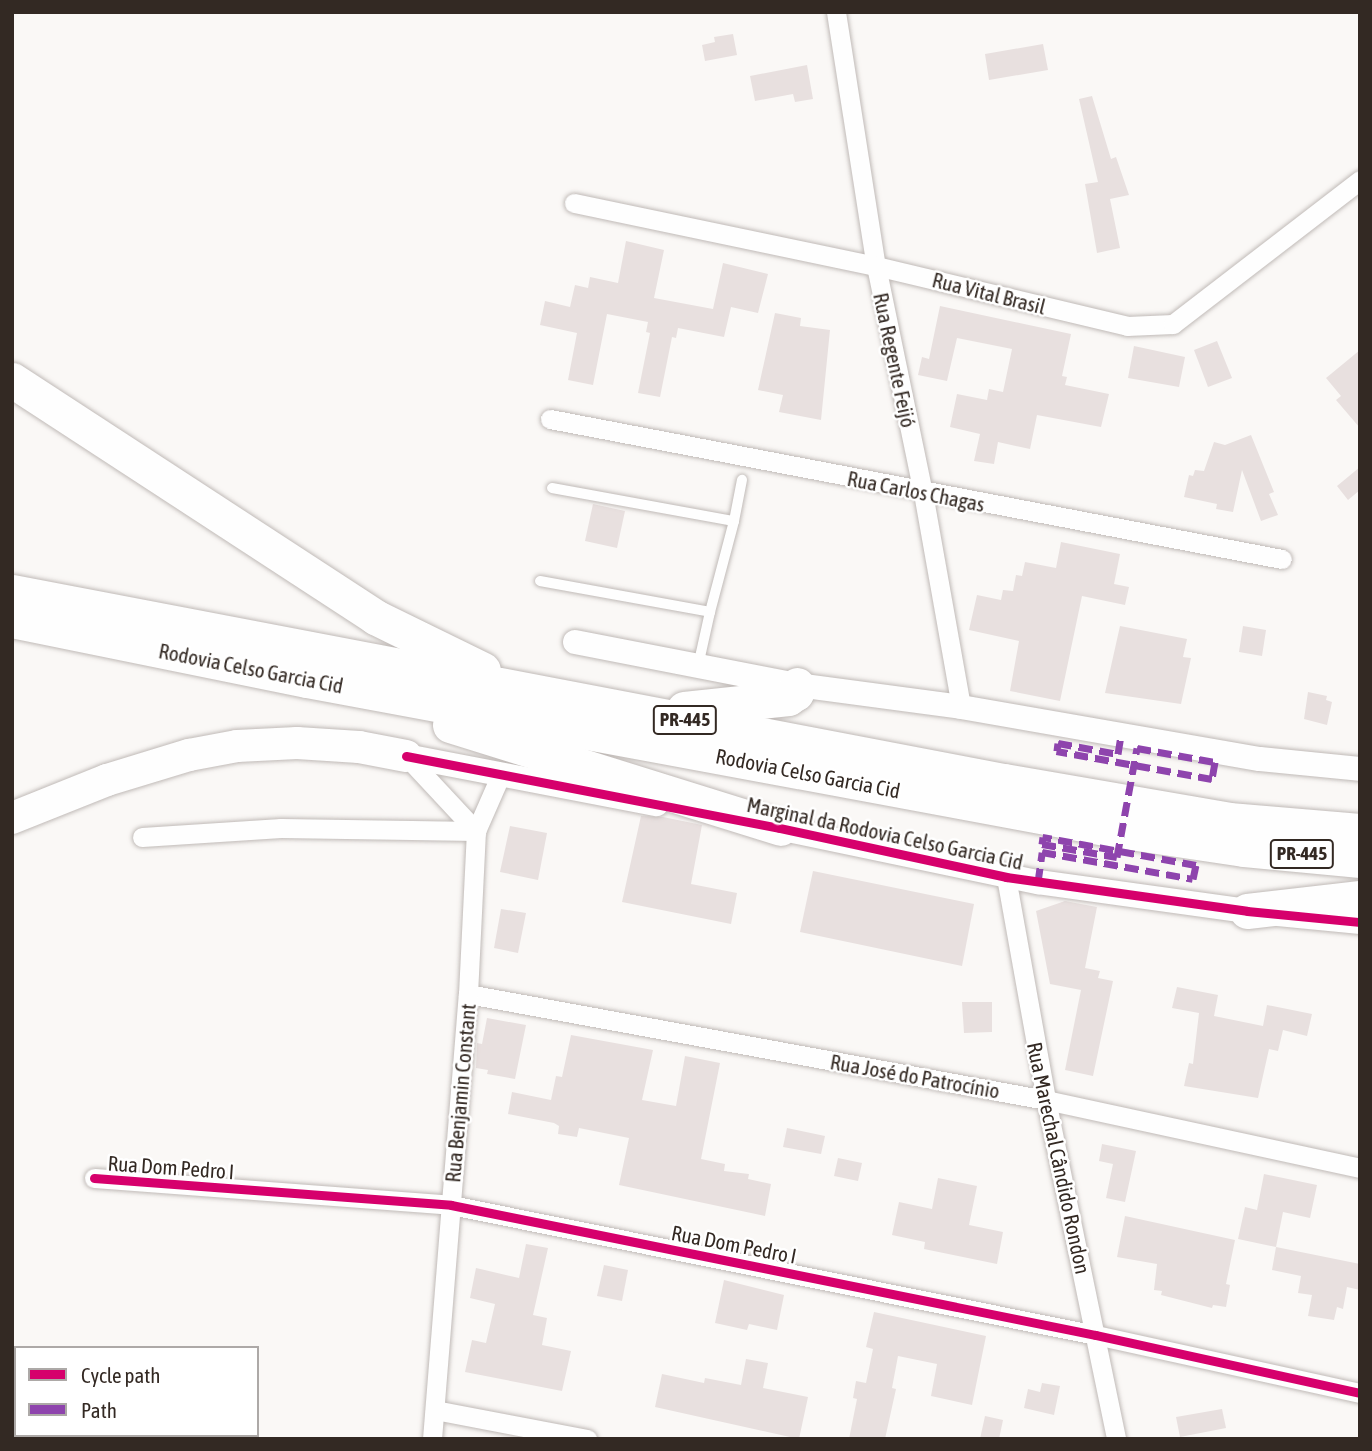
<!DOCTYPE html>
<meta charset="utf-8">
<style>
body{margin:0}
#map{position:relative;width:1372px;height:1451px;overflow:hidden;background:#faf8f6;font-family:"Asap Condensed",sans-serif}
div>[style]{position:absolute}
.building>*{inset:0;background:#e8e0df}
.roads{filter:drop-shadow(0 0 2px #c0bab7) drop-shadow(0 0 2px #c0bab7)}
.service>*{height:10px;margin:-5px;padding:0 5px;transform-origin:5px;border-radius:5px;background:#fefefe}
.minor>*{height:19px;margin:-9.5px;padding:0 9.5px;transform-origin:9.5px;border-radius:9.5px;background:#fefefe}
.tertiary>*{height:24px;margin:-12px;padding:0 12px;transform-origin:12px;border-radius:12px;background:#fefefe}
.trunk>*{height:32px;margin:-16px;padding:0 16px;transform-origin:16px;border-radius:16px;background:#fefefe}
.motorway>*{height:35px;margin:-17.5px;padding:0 17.5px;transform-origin:17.5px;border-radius:17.5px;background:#fefefe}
.quiet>*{height:7px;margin-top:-3.5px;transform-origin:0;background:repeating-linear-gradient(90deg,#8e44ad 0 14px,transparent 0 21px)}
.cycleway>*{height:9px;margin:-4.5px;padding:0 4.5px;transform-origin:4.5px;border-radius:4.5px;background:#d6006c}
span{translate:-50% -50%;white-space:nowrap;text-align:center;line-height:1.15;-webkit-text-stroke:5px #fff;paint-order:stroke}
.shield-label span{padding:2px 5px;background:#fff;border:2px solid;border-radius:5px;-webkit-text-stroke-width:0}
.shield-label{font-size:19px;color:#332923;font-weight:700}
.street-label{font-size:21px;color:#332923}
.frame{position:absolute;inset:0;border:14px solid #332923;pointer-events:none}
.legend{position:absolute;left:14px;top:1346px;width:245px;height:91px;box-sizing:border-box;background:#fff;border:2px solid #ada9a7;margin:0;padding:9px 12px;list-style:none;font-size:21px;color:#332923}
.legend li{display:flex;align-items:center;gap:14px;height:35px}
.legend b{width:35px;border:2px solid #ada9a7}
</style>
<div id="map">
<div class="building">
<div style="clip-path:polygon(733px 34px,737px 55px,705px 61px,702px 45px,715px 42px,714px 37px)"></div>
<div style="clip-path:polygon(1043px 44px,1048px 70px,989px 80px,985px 54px)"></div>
<div style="clip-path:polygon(807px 65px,813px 99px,795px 102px,793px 94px,755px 101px,750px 76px)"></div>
<div style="clip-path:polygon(1092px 96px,1111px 159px,1116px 157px,1129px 195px,1110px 199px,1120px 248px,1097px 253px,1085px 184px,1098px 182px,1079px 99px)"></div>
<div style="clip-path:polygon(626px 241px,664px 250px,654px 298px,713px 309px,723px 263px,768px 274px,758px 313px,731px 307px,724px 337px,678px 328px,676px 338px,672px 337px,660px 397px,638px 393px,650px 333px,646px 332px,648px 322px,607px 314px,593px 385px,568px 380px,577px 333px,540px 325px,545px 301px,570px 307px,575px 285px,588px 288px,590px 277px,618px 283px)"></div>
<div style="clip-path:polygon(940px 306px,1071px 334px,1062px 376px,1067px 377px,1065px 385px,1109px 394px,1101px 427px,1037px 415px,1030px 449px,998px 442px,994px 464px,974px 461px,980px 434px,950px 427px,957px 394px,987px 400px,989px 389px,1003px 392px,1012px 349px,957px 338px,947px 381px,918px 375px,922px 357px,929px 359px)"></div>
<div style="clip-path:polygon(775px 313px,801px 318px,800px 326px,830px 330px,821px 420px,779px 412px,783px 395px,758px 390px)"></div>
<div style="clip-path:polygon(1217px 341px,1232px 378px,1208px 387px,1194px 350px)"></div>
<div style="clip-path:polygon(1134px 346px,1185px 357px,1179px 387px,1128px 378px)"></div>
<div style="clip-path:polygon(1360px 350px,1360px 428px,1336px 400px,1341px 396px,1326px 378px)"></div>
<div style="clip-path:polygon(1251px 435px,1274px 492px,1269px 494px,1278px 515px,1261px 521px,1242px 470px,1233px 512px,1216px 509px,1217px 504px,1184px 497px,1189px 475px,1193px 476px,1195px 470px,1204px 471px,1214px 442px,1225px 445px)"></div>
<div style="clip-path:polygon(1360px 467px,1360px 490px,1348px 500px,1337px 486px)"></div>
<div style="clip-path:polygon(593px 504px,625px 511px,617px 548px,585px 541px)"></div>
<div style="clip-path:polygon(1061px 542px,1120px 554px,1114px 584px,1129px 587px,1125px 605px,1082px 596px,1060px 701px,1010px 691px,1019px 641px,969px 630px,977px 595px,1001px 600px,1003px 590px,1013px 591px,1016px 575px,1022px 576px,1025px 562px,1056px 568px)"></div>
<div style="clip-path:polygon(1120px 626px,1187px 639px,1183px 657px,1191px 658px,1181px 704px,1105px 693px)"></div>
<div style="clip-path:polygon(1243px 626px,1266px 630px,1262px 656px,1239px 652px)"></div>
<div style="clip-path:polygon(1308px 692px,1327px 696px,1326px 700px,1332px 702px,1327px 725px,1304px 719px)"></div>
<div style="clip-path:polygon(641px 816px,663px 817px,702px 825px,691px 884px,737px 893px,731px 924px,622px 902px)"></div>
<div style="clip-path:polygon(510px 826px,547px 833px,538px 880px,500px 872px)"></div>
<div style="clip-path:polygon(813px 871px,974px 904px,962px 966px,800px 932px)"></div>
<div style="clip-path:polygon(1065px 901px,1097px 907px,1085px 968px,1100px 971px,1098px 978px,1113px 981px,1093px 1076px,1065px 1070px,1081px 990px,1050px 984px,1036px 911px)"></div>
<div style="clip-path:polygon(501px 909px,526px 913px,518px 953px,494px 948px)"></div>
<div style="clip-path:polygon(1177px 987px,1218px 995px,1214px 1016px,1263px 1026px,1267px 1005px,1312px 1014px,1307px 1036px,1283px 1030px,1278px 1051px,1269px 1049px,1258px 1098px,1184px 1086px,1189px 1063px,1193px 1064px,1199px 1013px,1172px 1008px)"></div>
<div style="clip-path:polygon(962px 1002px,992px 1002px,992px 1032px,964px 1033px)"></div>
<div style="clip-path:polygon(487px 1018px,526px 1025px,515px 1079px,487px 1074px,488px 1070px,476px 1068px,477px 1043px,482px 1044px)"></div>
<div style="clip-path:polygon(571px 1035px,653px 1050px,642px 1100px,676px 1106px,685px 1056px,720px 1063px,701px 1159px,725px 1164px,724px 1171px,749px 1174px,748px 1179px,771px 1184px,765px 1216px,619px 1185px,629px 1138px,579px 1128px,577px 1137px,558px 1134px,559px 1126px,554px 1123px,508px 1114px,512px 1092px,551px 1100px,556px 1076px,562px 1077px)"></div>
<div style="clip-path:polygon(787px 1128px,825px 1136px,821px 1154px,783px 1147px)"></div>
<div style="clip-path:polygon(1102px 1144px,1136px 1151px,1125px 1202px,1106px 1198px,1113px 1164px,1099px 1161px)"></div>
<div style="clip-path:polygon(838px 1158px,862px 1163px,858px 1181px,834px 1176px)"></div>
<div style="clip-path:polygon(1264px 1174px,1317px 1185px,1310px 1218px,1283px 1212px,1276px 1247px,1238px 1239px,1245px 1207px,1257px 1210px)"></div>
<div style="clip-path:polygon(938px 1178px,977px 1186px,969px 1225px,1003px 1232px,997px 1264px,924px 1249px,925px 1242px,892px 1235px,899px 1202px,932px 1209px)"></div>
<div style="clip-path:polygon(1125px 1216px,1235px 1240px,1226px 1284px,1230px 1285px,1226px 1307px,1213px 1305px,1212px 1308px,1161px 1295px,1162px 1291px,1154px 1290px,1157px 1264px,1117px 1257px)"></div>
<div style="clip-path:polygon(526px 1244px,548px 1248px,533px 1315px,547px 1318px,542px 1345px,571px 1351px,562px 1391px,465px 1372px,472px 1340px,486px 1343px,495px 1304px,470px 1298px,476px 1268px,519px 1278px)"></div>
<div style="clip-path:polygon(1276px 1247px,1360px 1264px,1360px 1290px,1347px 1287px,1343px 1309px,1337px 1307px,1334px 1320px,1308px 1316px,1312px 1295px,1298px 1293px,1301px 1276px,1272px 1270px)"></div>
<div style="clip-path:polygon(604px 1265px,628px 1270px,622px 1301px,597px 1296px)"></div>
<div style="clip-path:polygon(724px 1280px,784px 1295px,777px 1330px,749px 1324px,747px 1330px,715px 1323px)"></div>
<div style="clip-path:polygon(874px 1312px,986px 1336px,972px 1405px,931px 1396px,937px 1364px,898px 1356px,892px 1388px,896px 1389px,885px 1439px,849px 1439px,857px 1399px,853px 1398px,856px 1381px,866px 1383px,873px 1349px,866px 1347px)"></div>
<div style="clip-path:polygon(746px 1359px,768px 1363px,763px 1388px,808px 1397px,799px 1439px,655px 1407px,662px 1374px,704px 1383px,705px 1378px,741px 1385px)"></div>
<div style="clip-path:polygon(1042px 1383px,1060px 1386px,1054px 1415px,1024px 1408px,1028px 1389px,1040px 1392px)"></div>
<div style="clip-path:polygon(1222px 1409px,1226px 1428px,1180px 1437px,1176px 1417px)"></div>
<div style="clip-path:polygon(985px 1416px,1003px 1420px,999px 1439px,980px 1439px)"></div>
</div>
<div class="roads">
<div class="service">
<div style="left:552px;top:488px;width:185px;rotate:10.3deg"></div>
<div style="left:734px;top:521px;width:42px;rotate:-79deg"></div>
<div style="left:540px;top:581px;width:173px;rotate:10.3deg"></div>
<div style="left:710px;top:612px;width:94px;rotate:-75.2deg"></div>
<div style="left:698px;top:666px;width:55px;rotate:-77.5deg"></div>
</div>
<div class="minor">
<div style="left:836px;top:12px;width:257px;rotate:81.1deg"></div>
<div style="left:876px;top:266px;width:232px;rotate:78.3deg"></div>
<div style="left:923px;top:493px;width:217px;rotate:79.9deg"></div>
<div style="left:574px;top:203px;width:309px;rotate:11.8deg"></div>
<div style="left:876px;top:266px;width:258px;rotate:13.4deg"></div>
<div style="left:1127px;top:326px;width:46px;rotate:-2.5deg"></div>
<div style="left:1173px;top:324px;width:236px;rotate:-37.6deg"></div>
<div style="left:550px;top:419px;width:745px;rotate:10.83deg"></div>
<div style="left:406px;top:756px;width:103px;rotate:47deg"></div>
<div style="left:142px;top:837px;width:139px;rotate:-3.7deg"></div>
<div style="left:281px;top:828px;width:195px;rotate:0.9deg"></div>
<div style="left:1006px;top:877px;width:227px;rotate:79.8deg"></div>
<div style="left:1046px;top:1100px;width:346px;rotate:78.3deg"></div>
<div style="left:468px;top:994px;width:588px;rotate:10.39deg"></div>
<div style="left:1046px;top:1100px;width:321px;rotate:12.2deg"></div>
<div style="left:94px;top:1178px;width:358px;rotate:4.3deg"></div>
<div style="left:451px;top:1205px;width:658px;rotate:11.4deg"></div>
<div style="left:1096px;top:1335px;width:270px;rotate:12.4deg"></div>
<div style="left:435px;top:1410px;width:155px;rotate:10.8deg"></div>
<div style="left:432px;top:1439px;width:446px;rotate:-85.4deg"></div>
<div style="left:468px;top:994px;width:163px;rotate:-87.2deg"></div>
<div style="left:476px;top:831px;width:62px;rotate:-66.3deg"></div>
</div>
<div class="tertiary">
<div style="left:575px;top:642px;width:226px;rotate:11deg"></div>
<div style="left:797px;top:685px;width:165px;rotate:7.6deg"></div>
<div style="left:961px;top:707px;width:303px;rotate:9.9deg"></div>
<div style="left:1260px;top:759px;width:100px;rotate:5.7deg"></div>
<div style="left:406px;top:756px;width:255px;rotate:10.9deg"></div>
<div style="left:764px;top:825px;width:280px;rotate:11.8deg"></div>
<div style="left:1038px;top:882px;width:211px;rotate:7.9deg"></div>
<div style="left:1247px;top:911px;width:114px;rotate:5.6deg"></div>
</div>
<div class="trunk">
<div style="left:12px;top:818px;width:102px;rotate:-21.8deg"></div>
<div style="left:107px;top:780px;width:86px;rotate:-17deg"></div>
<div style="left:189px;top:755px;width:49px;rotate:-10.6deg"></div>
<div style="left:237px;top:746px;width:60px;rotate:-2.9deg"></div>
<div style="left:297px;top:743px;width:62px;rotate:3.7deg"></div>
<div style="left:359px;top:747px;width:48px;rotate:10.8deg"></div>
</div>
<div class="motorway">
<div style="left:12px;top:380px;width:434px;rotate:33.1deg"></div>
<div style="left:375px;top:617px;width:120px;rotate:26.1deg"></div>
<div style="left:12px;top:592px;width:1010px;rotate:10.79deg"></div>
<div style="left:1004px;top:781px;width:228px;rotate:9.8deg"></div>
<div style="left:1229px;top:820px;width:131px;rotate:4.8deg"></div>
<div style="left:12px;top:620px;width:301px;rotate:11.5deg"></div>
<div style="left:307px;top:680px;width:817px;rotate:10.51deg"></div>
<div style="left:1110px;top:829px;width:135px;rotate:8.5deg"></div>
<div style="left:1244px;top:849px;width:117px;rotate:5.4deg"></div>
<div style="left:684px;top:709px;width:105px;rotate:-6deg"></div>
<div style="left:788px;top:698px;width:9px;rotate:-32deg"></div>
<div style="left:796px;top:693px;width:8px;rotate:-83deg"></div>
<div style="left:450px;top:725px;width:346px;rotate:17.3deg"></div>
<div style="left:1247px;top:911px;width:114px;rotate:-6.6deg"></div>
</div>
</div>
<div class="quiet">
<div style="left:1038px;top:882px;width:30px;rotate:-82deg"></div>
<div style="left:1042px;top:852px;width:153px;rotate:10.1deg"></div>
<div style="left:1193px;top:879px;width:14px;rotate:-78deg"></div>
<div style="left:1196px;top:865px;width:156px;rotate:-169.6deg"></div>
<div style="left:1043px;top:837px;width:7px;rotate:98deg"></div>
<div style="left:1042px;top:844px;width:76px;rotate:9.8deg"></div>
<div style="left:1117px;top:857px;width:111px;rotate:-79.6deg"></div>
<div style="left:1137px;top:748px;width:79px;rotate:10.2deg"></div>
<div style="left:1215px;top:762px;width:17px;rotate:100deg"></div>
<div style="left:1212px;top:779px;width:158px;rotate:-169.8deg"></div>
<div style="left:1057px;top:751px;width:8px;rotate:-83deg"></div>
<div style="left:1058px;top:743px;width:61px;rotate:10.4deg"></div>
<div style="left:1118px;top:754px;width:18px;rotate:-81deg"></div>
</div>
<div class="cycleway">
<div style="left:406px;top:756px;width:381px;rotate:10.9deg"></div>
<div style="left:780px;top:828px;width:231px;rotate:12.2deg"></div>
<div style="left:1006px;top:877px;width:243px;rotate:8deg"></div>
<div style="left:1247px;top:911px;width:114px;rotate:5.6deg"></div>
<div style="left:94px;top:1178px;width:358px;rotate:4.3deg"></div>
<div style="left:451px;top:1205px;width:658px;rotate:11.4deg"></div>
<div style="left:1096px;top:1335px;width:270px;rotate:12.4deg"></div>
</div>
<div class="shield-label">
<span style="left:685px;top:720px">PR-445</span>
<span style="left:1302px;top:854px">PR-445</span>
</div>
<div class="street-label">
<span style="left:989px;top:293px;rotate:14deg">Rua Vital Brasil</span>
<span style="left:895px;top:360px;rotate:78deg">Rua Regente Feijó</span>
<span style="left:916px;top:491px;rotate:11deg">Rua Carlos Chagas</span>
<span style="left:251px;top:668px;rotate:11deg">Rodovia Celso Garcia Cid</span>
<span style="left:808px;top:773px;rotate:11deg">Rodovia Celso Garcia Cid</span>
<span style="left:885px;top:833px;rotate:12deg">Marginal da Rodovia Celso Garcia Cid</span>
<span style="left:915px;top:1076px;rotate:10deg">Rua José do Patrocínio</span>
<span style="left:460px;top:1093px;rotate:-85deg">Rua Benjamin Constant</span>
<span style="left:1059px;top:1158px;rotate:78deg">Rua Marechal Cândido Rondon</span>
<span style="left:171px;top:1167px;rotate:4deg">Rua Dom Pedro I</span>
<span style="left:734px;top:1244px;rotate:11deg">Rua Dom Pedro I</span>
</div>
<div class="frame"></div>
<ul class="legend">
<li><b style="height:9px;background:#d6006c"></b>Cycle path</li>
<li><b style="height:9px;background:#8e44ad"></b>Path</li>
</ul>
</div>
